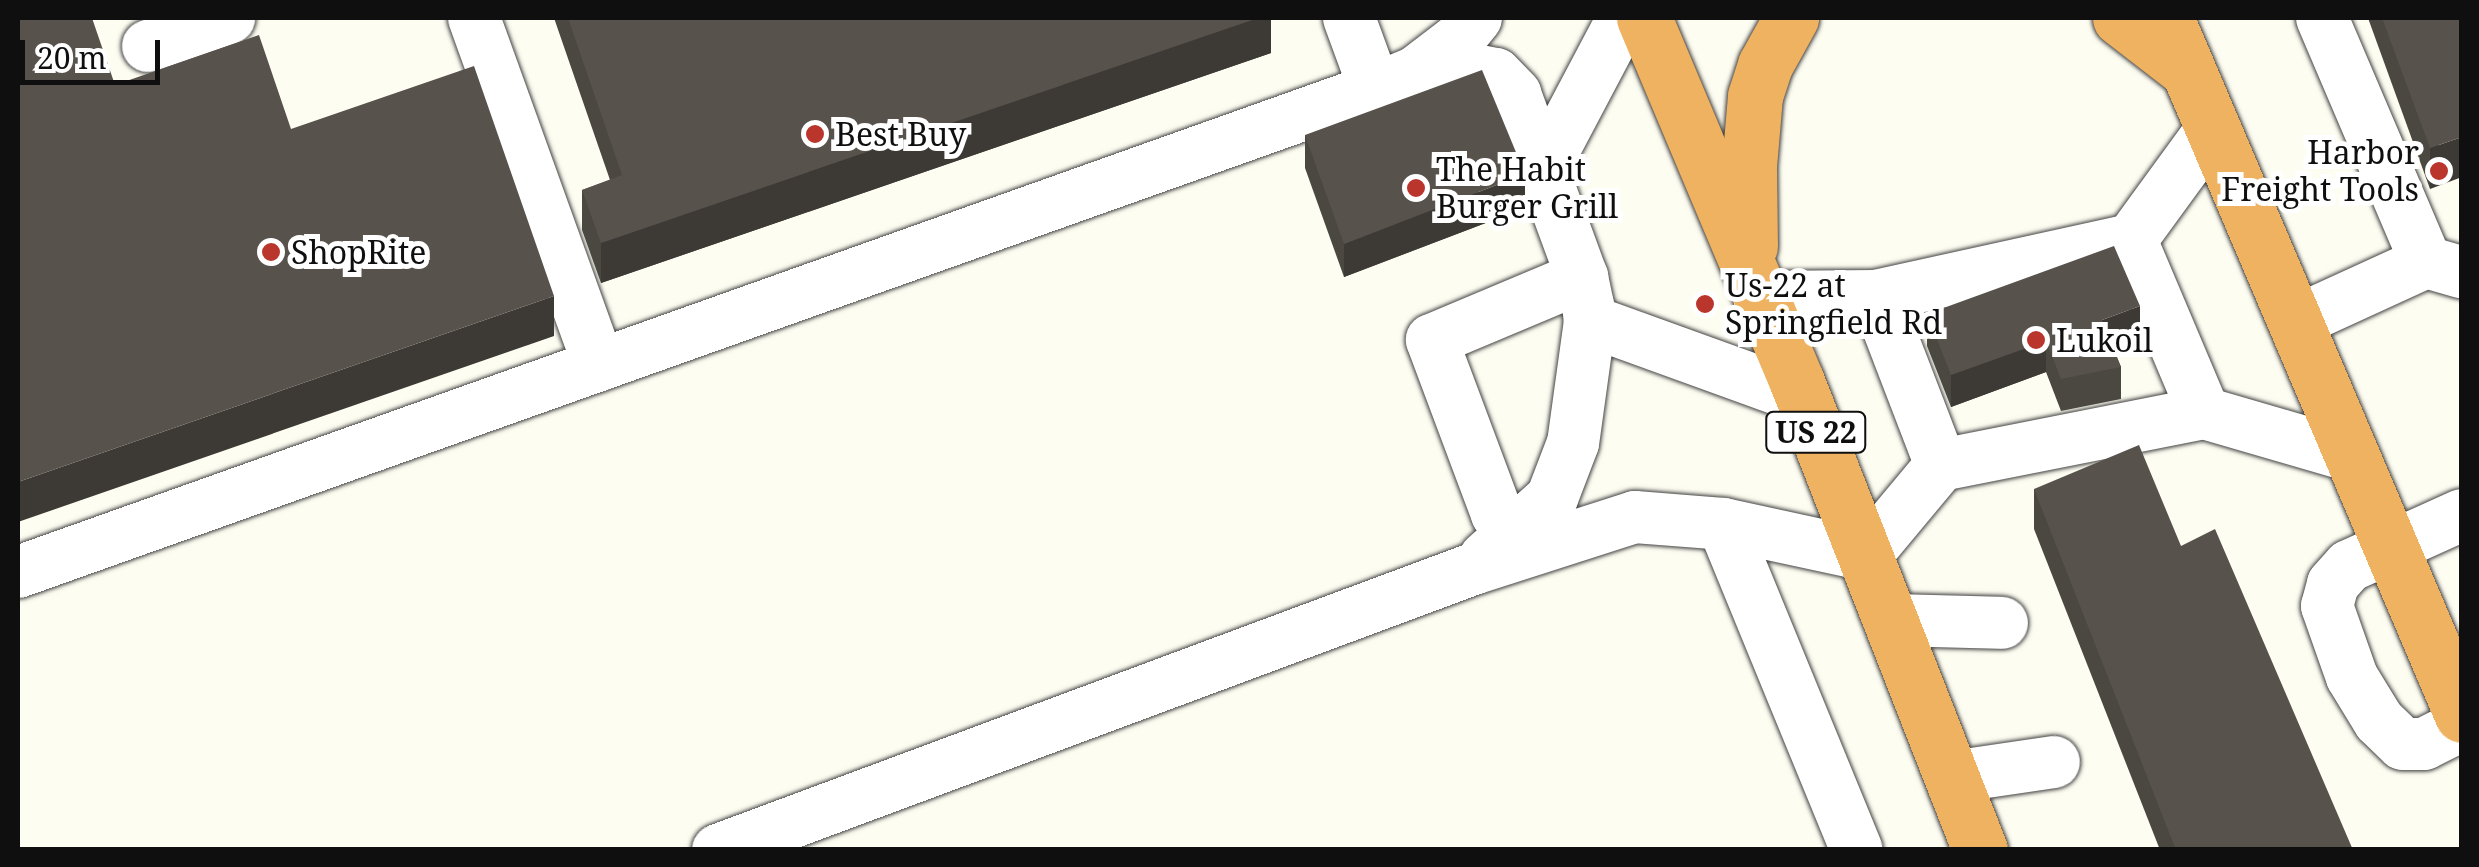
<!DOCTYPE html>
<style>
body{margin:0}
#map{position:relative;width:2479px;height:867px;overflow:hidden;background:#fefdf2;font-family:"Noto Serif",serif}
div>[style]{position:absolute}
.roads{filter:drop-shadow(0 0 2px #424242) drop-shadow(0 0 2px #424242)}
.minor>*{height:52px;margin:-26px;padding:0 26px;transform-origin:26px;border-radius:26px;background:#fff}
.highway>*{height:55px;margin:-27.5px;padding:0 27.5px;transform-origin:27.5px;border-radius:27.5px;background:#eeb260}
.wall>*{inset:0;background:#4b4741}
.shaded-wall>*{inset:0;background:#3d3935}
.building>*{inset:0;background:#57524c}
.dots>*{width:28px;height:28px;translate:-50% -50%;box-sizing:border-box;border:5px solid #fff;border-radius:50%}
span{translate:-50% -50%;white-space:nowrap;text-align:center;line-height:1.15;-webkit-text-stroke:10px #fff;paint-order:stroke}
.shield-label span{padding:2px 8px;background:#fff;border:2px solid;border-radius:8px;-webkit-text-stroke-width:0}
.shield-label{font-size:30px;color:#0f0f0f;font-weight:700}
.poi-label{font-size:32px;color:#0f0f0f}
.left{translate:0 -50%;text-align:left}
.right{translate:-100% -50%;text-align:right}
.frame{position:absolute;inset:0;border:20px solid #0f0f0f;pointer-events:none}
.scale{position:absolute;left:20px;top:40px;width:140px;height:45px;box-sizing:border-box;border:5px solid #0f0f0f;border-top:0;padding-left:12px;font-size:30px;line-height:35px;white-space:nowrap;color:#0f0f0f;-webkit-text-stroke:8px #fff;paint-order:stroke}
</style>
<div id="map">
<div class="roads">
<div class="minor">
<div style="left:474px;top:18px;width:369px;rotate:70.2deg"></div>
<div style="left:1349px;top:18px;width:76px;rotate:69.9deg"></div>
<div style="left:2322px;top:18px;width:265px;rotate:66.9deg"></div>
<div style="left:148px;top:46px;width:86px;rotate:-19.1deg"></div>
<div style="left:1416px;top:72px;width:54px;rotate:-3.2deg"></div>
<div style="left:1470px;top:69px;width:26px;rotate:11deg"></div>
<div style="left:1496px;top:74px;width:28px;rotate:46deg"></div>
<div style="left:1515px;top:94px;width:195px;rotate:69.9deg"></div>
<div style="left:1582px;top:277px;width:29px;rotate:78deg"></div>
<div style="left:1588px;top:305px;width:16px;rotate:83deg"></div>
<div style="left:1590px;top:321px;width:123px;rotate:97.9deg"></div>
<div style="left:1573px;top:443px;width:59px;rotate:110.9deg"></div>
<div style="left:1552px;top:498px;width:90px;rotate:138.2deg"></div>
<div style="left:1543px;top:170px;width:172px;rotate:-62.2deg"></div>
<div style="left:2131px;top:240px;width:188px;rotate:67.1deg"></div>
<div style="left:1876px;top:296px;width:181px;rotate:69deg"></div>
<div style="left:1759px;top:297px;width:117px;rotate:-0.5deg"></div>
<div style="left:1876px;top:296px;width:261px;rotate:-12.4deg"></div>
<div style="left:2131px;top:240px;width:137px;rotate:-53.9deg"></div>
<div style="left:1590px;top:321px;width:226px;rotate:19.9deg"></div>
<div style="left:2295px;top:322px;width:144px;rotate:-24.6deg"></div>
<div style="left:2426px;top:262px;width:37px;rotate:16deg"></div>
<div style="left:2462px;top:515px;width:124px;rotate:155.7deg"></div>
<div style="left:2349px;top:566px;width:24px;rotate:132deg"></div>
<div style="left:2333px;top:584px;width:23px;rotate:105deg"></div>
<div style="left:2327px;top:606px;width:75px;rotate:70.6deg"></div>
<div style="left:2352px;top:677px;width:52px;rotate:58.5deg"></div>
<div style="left:2379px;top:721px;width:33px;rotate:44deg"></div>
<div style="left:2403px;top:744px;width:21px"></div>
<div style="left:2424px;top:744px;width:42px;rotate:-26.6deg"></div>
<div style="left:1723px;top:524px;width:352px;rotate:67.7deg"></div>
<div style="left:1519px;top:528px;width:26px;rotate:-148deg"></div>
<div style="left:1497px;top:514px;width:186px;rotate:-110.5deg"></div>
<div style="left:1432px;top:340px;width:163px;rotate:-22.8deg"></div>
<div style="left:18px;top:572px;width:1440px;rotate:-19.59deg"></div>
<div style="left:1375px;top:89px;width:44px;rotate:-22.5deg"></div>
<div style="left:1416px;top:72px;width:54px;rotate:-37.5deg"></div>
<div style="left:1459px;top:39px;width:27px;rotate:-51deg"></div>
<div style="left:1891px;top:620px;width:111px;rotate:1.5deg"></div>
<div style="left:1952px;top:777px;width:103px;rotate:-8.4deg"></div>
<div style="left:718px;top:850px;width:806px;rotate:-20.41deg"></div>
<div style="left:1473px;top:569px;width:170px;rotate:-17.8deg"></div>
<div style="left:1635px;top:517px;width:88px;rotate:4.5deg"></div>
<div style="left:1723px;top:524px;width:146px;rotate:12.2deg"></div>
<div style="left:1866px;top:555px;width:117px;rotate:-50.2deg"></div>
<div style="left:1941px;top:465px;width:268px;rotate:-11.2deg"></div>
<div style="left:2204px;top:413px;width:154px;rotate:16.2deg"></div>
</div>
<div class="highway">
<div style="left:1644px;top:18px;width:395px;rotate:67.2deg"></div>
<div style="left:1797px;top:382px;width:503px;rotate:68.64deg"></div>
<div style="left:2120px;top:18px;width:83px;rotate:37.7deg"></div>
<div style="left:2166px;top:18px;width:757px;rotate:66.99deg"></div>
<div style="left:1750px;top:246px;width:80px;rotate:-90.7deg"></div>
<div style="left:1749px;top:166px;width:70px;rotate:-85.1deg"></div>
<div style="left:1755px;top:96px;width:33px;rotate:-72deg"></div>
<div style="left:1765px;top:65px;width:54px;rotate:-61deg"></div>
</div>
</div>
<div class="wall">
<div style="clip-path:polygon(554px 18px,1271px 18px,1271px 53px,601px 283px,582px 230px,582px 190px,610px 180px)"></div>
<div style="clip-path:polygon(2368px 18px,2462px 18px,2430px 189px)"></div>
<div style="clip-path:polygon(1305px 135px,1525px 208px,1344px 277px,1305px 168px)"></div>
<div style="clip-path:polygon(1927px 314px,2140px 338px,2113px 348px,2121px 367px,2121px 399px,2061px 411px,2046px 372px,1951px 407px,1927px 346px)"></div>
<div style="clip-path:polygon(2034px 489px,2181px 546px,2353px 850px,2160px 850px,2034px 529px)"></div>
</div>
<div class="shaded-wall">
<div style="clip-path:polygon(1258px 18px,1271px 18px,1271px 53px,601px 283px,601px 243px)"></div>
<div style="clip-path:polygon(2462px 137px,2462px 177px,2430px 189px,2430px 148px)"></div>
<div style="clip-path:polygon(1525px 174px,1525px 208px,1344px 277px,1344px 244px)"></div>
<div style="clip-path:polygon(554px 296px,554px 336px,18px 522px,18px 482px)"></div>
<div style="clip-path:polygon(2140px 306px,2140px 338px,2102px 352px,2102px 320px)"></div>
<div style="clip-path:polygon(2046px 341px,2046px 372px,1951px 407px,1951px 375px)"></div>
</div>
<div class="building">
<div style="clip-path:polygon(18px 18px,92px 18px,115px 85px,259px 35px,291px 129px,474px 66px,554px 296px,18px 482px)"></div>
<div style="clip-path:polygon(568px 18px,1258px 18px,601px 243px,582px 190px,622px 175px)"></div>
<div style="clip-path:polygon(2382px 18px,2462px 18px,2462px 137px,2430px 148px)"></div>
<div style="clip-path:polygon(1482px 70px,1525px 174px,1344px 244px,1305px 135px)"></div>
<div style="clip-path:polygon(2114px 246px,2140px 306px,2102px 320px,2121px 367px,2061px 379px,2046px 341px,1951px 375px,1927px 314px)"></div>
<div style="clip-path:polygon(2139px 445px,2181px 546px,2215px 529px,2353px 850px,2176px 850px,2034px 489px)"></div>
</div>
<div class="dots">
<div style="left:815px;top:134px;background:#ba362c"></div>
<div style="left:2439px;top:171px;background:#ba362c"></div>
<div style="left:1416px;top:188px;background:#ba362c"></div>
<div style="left:271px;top:252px;background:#ba362c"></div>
<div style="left:1705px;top:304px;background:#ba362c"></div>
<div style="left:2036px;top:340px;background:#ba362c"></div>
</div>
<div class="shield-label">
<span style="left:1816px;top:432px">US 22</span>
</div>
<div class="poi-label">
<span class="left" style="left:835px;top:134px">Best Buy</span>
<span class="right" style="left:2419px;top:171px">Harbor<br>Freight Tools</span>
<span class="left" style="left:1436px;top:188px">The Habit<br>Burger Grill</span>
<span class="left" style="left:291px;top:252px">ShopRite</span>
<span class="left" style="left:1725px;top:304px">Us-22 at<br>Springfield Rd</span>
<span class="left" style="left:2056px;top:340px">Lukoil</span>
</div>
<div class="frame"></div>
<div class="scale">20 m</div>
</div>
